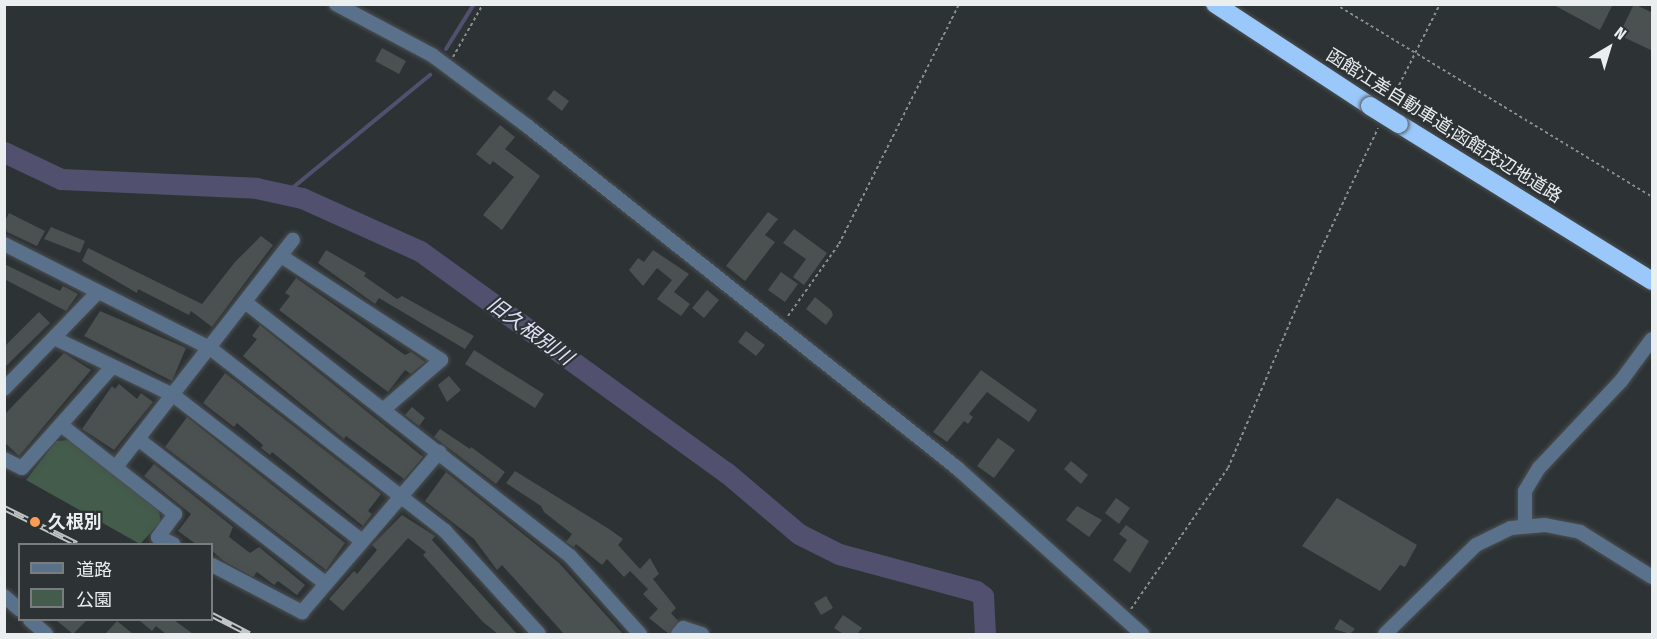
<!DOCTYPE html>
<meta charset="utf-8">
<style>
body{margin:0}
#map{position:relative;width:1657px;height:639px;overflow:hidden;background:#2d3234;font-family:"Fira Sans Condensed","Noto Sans JP",sans-serif}
div>[style]{position:absolute}
.green>*{inset:0;background:#445c4b}
.stream>*{height:4px;margin:-2px;padding:0 2px;transform-origin:2px;border-radius:2px;background:#51516f}
.river>*{height:21px;margin:-10.5px;padding:0 10.5px;transform-origin:10.5px;border-radius:10.5px;background:#51516f}
.building>*{inset:0;background:#4b5150}
.path>*{height:2px;margin-top:-1px;transform-origin:0;background:repeating-linear-gradient(90deg,#898e8f 0 3px,transparent 0 6px)}
.roads{filter:drop-shadow(0 0 2px #4b5052) drop-shadow(0 0 2px #4b5052)}
.minor>*{height:14px;margin:-7px;padding:0 7px;transform-origin:7px;border-radius:7px;background:#5a718b}
.highway>*{height:18px;margin:-9px;padding:0 9px;transform-origin:9px;border-radius:9px;background:#9bc8fb}
.rail>*{height:6px;margin-top:-3px;transform-origin:0;background:repeating-linear-gradient(90deg,#2d3234 0 11px,#c0c4c6 0 22px);box-sizing:border-box;border-block:2px solid #c0c4c6}
.bridges{filter:drop-shadow(0 0 2px #4b5052) drop-shadow(0 0 2px #4b5052)}
.highway-bridge>*{height:18px;margin:-9px;padding:0 9px;transform-origin:9px;border-radius:9px;background:#9bc8fb}
.dots>*{width:16px;height:16px;translate:-50% -50%;box-sizing:border-box;border:3px solid #2d3234;border-radius:50%}
span{translate:-50% -50%;white-space:nowrap;text-align:center;line-height:1.15;-webkit-text-stroke:4.5px #2d3234;paint-order:stroke}
.street-label{font-size:18px;color:#eaeeef}
.poi-label{font-size:18px;color:#eaeeef;font-weight:700}
.left{translate:0 -50%;text-align:left}
.water-label{font-size:20px;color:#e1e2f9;font-style:italic}
.frame{position:absolute;inset:0;border:6px solid #eaeeef;pointer-events:none}
.legend{position:absolute;left:18px;top:543px;width:195px;height:78px;box-sizing:border-box;background:#2d3234;border:2px solid #797d7f;margin:0;padding:8px 10px;list-style:none;font-size:18px;color:#eaeeef}
.legend li{display:flex;align-items:center;gap:12px;height:30px}
.legend b{width:30px;border:2px solid #797d7f}
.north{position:absolute;left:1579px;top:18px;width:60px;height:60px;-webkit-text-stroke:4px #2d3234;paint-order:stroke;rotate:38deg;font-size:16px;font-weight:700;line-height:24px;text-align:center;color:#eaeeef}
.north::after{content:'';display:block;margin:auto;width:21px;height:27px;background:#eaeeef;clip-path:polygon(50% 0,100% 100%,50% 72%,0 100%)}
</style>
<div id="map">
<div class="green">
<div style="clip-path:polygon(71px 440px,159px 511px,161px 522px,140px 544px,26px 480px,56px 441px)"></div>
</div>
<div class="stream">
<div style="left:446px;top:49px;width:53px;rotate:-58.1deg"></div>
<div style="left:285px;top:194px;width:188px;rotate:-39.4deg"></div>
</div>
<div class="river">
<div style="left:4px;top:152px;width:63px;rotate:25.3deg"></div>
<div style="left:61px;top:179px;width:195px;rotate:2.6deg"></div>
<div style="left:256px;top:188px;width:47px;rotate:12.3deg"></div>
<div style="left:302px;top:198px;width:129px;rotate:24.2deg"></div>
<div style="left:420px;top:251px;width:379px;rotate:35.9deg"></div>
<div style="left:727px;top:473px;width:94px;rotate:40.3deg"></div>
<div style="left:799px;top:534px;width:45px;rotate:26.6deg"></div>
<div style="left:839px;top:554px;width:142px;rotate:15.1deg"></div>
<div style="left:976px;top:591px;width:9px;rotate:36deg"></div>
<div style="left:983px;top:596px;width:38px;rotate:87deg"></div>
</div>
<div class="building">
<div style="clip-path:polygon(1552px 4px,1613px 4px,1600px 30px)"></div>
<div style="clip-path:polygon(1634px 4px,1653px 13px,1653px 51px,1619px 35px)"></div>
<div style="clip-path:polygon(382px 48px,406px 61px,399px 74px,375px 61px)"></div>
<div style="clip-path:polygon(554px 90px,569px 101px,562px 111px,547px 99px)"></div>
<div style="clip-path:polygon(500px 125px,515px 137px,505px 149px,540px 176px,502px 230px,483px 215px,514px 177px,493px 161px,490px 165px,476px 154px)"></div>
<div style="clip-path:polygon(768px 212px,778px 219px,765px 235px,775px 242px,745px 281px,726px 266px)"></div>
<div style="clip-path:polygon(9px 213px,45px 231px,37px 246px,7px 232px,4px 223px)"></div>
<div style="clip-path:polygon(51px 227px,85px 241px,80px 253px,44px 239px)"></div>
<div style="clip-path:polygon(794px 229px,827px 253px,804px 285px,793px 277px,806px 259px,783px 243px)"></div>
<div style="clip-path:polygon(261px 236px,273px 245px,212px 327px,191px 311px,189px 315px,138px 289px,137px 293px,82px 261px,88px 248px,202px 304px,235px 262px)"></div>
<div style="clip-path:polygon(326px 250px,366px 273px,364px 276px,397px 299px,402px 296px,474px 336px,465px 349px,379px 298px,375px 304px,318px 263px)"></div>
<div style="clip-path:polygon(653px 250px,689px 274px,674px 292px,690px 304px,681px 316px,657px 299px,672px 280px,657px 268px,643px 286px,629px 270px,638px 258px,644px 262px)"></div>
<div style="clip-path:polygon(4px 264px,60px 291px,63px 286px,78px 294px,66px 311px,4px 279px)"></div>
<div style="clip-path:polygon(781px 272px,798px 284px,785px 302px,768px 290px)"></div>
<div style="clip-path:polygon(296px 278px,405px 355px,411px 352px,425px 362px,411px 374px,405px 370px,388px 392px,279px 310px,290px 296px,285px 293px)"></div>
<div style="clip-path:polygon(707px 290px,719px 300px,704px 318px,692px 308px)"></div>
<div style="clip-path:polygon(815px 297px,831px 310px,833px 315px,826px 325px,806px 309px)"></div>
<div style="clip-path:polygon(100px 311px,186px 348px,172px 381px,84px 336px)"></div>
<div style="clip-path:polygon(39px 312px,50px 323px,4px 368px,4px 347px)"></div>
<div style="clip-path:polygon(260px 325px,423px 457px,404px 479px,346px 436px,344px 439px,243px 356px,257px 339px,252px 336px)"></div>
<div style="clip-path:polygon(746px 331px,765px 345px,756px 356px,738px 342px)"></div>
<div style="clip-path:polygon(474px 350px,544px 394px,535px 408px,465px 364px)"></div>
<div style="clip-path:polygon(64px 353px,91px 370px,19px 456px,4px 442px,4px 415px)"></div>
<div style="clip-path:polygon(981px 370px,1037px 410px,1029px 422px,987px 392px,969px 414px,973px 417px,968px 424px,964px 421px,947px 442px,933px 432px)"></div>
<div style="clip-path:polygon(225px 373px,381px 494px,368px 511px,372px 514px,363px 526px,272px 452px,270px 455px,261px 448px,263px 445px,237px 423px,234px 427px,203px 403px)"></div>
<div style="clip-path:polygon(449px 376px,461px 390px,447px 402px,438px 385px)"></div>
<div style="clip-path:polygon(119px 384px,137px 399px,141px 393px,153px 402px,114px 450px,82px 429px,112px 386px,115px 389px)"></div>
<div style="clip-path:polygon(412px 407px,425px 418px,419px 426px,405px 415px)"></div>
<div style="clip-path:polygon(187px 417px,345px 543px,326px 570px,165px 447px)"></div>
<div style="clip-path:polygon(440px 429px,470px 449px,471px 447px,505px 472px,496px 484px,434px 437px)"></div>
<div style="clip-path:polygon(998px 438px,1015px 450px,994px 478px,977px 466px)"></div>
<div style="clip-path:polygon(1071px 461px,1088px 475px,1081px 484px,1064px 469px)"></div>
<div style="clip-path:polygon(154px 464px,233px 527px,229px 537px,250px 553px,259px 547px,305px 585px,297px 595px,278px 581px,274px 585px,257px 572px,253px 577px,224px 561px,212px 551px,212px 544px,196px 544px,178px 531px,191px 514px,144px 476px)"></div>
<div style="clip-path:polygon(515px 471px,609px 529px,623px 539px,618px 545px,640px 569px,650px 558px,659px 574px,653px 579px,676px 608px,671px 613px,678px 621px,669px 634px,649px 618px,658px 609px,643px 594px,648px 589px,630px 571px,624px 577px,607px 559px,602px 565px,576px 544px,574px 547px,566px 542px,572px 534px,544px 512px,541px 506px,506px 483px)"></div>
<div style="clip-path:polygon(446px 472px,559px 563px,623px 634px,564px 634px,502px 565px,497px 570px,474px 539px,425px 501px)"></div>
<div style="clip-path:polygon(1116px 498px,1130px 508px,1119px 524px,1105px 513px)"></div>
<div style="clip-path:polygon(1337px 498px,1417px 545px,1405px 567px,1400px 565px,1380px 591px,1302px 546px)"></div>
<div style="clip-path:polygon(1077px 506px,1102px 520px,1089px 537px,1066px 520px)"></div>
<div style="clip-path:polygon(402px 515px,435px 536px,432px 540px,517px 634px,498px 634px,483px 622px,423px 555px,426px 552px,408px 538px,343px 611px,329px 599px,354px 571px,357px 574px,377px 550px,372px 545px)"></div>
<div style="clip-path:polygon(1126px 525px,1149px 541px,1130px 573px,1113px 560px,1127px 540px,1119px 534px)"></div>
<div style="clip-path:polygon(826px 596px,833px 608px,821px 615px,814px 603px)"></div>
<div style="clip-path:polygon(843px 615px,862px 628px,857px 634px,843px 634px,834px 628px)"></div>
<div style="clip-path:polygon(1340px 619px,1355px 629px,1350px 634px,1334px 629px)"></div>
<div style="clip-path:polygon(56px 620px,87px 620px,73px 634px)"></div>
<div style="clip-path:polygon(139px 620px,174px 620px,193px 634px,166px 634px,156px 626px,152px 631px)"></div>
<div style="clip-path:polygon(117px 621px,133px 634px,105px 634px)"></div>
</div>
<div class="path">
<div style="left:1335px;top:4px;width:371px;rotate:31.3deg"></div>
<div style="left:453px;top:57px;width:61px;rotate:-60.5deg"></div>
<div style="left:1391px;top:101px;width:109px;rotate:-63.2deg"></div>
<div style="left:788px;top:316px;width:88px;rotate:-54.7deg"></div>
<div style="left:839px;top:244px;width:268px;rotate:-63.4deg"></div>
<div style="left:1131px;top:609px;width:171px;rotate:-55.5deg"></div>
<div style="left:1228px;top:468px;width:245px;rotate:-66.9deg"></div>
<div style="left:1324px;top:243px;width:127px;rotate:-64.8deg"></div>
</div>
<div class="roads">
<div class="minor">
<div style="left:336px;top:4px;width:109px;rotate:28deg"></div>
<div style="left:432px;top:55px;width:117px;rotate:36.7deg"></div>
<div style="left:526px;top:125px;width:551px;rotate:38.51deg"></div>
<div style="left:957px;top:468px;width:249px;rotate:41.9deg"></div>
<div style="left:4px;top:244px;width:231px;rotate:26.8deg"></div>
<div style="left:210px;top:348px;width:298px;rotate:37.9deg"></div>
<div style="left:445px;top:531px;width:139px;rotate:47.6deg"></div>
<div style="left:281px;top:256px;width:191px;rotate:33deg"></div>
<div style="left:441px;top:360px;width:75px;rotate:139.3deg"></div>
<div style="left:245px;top:302px;width:412px;rotate:38deg"></div>
<div style="left:570px;top:556px;width:105px;rotate:48.1deg"></div>
<div style="left:54px;top:338px;width:132px;rotate:25.6deg"></div>
<div style="left:173px;top:395px;width:239px;rotate:37.7deg"></div>
<div style="left:4px;top:389px;width:135px;rotate:-45.9deg"></div>
<div style="left:61px;top:425px;width:145px;rotate:38deg"></div>
<div style="left:175px;top:514px;width:29px;rotate:126deg"></div>
<div style="left:158px;top:537px;width:17px;rotate:25deg"></div>
<div style="left:138px;top:439px;width:237px;rotate:37.6deg"></div>
<div style="left:4px;top:459px;width:20px;rotate:27deg"></div>
<div style="left:22px;top:468px;width:135px;rotate:-48.3deg"></div>
<div style="left:116px;top:467px;width:288px;rotate:-52.1deg"></div>
<div style="left:1525px;top:526px;width:35px;rotate:-90deg"></div>
<div style="left:1525px;top:491px;width:27px;rotate:-59deg"></div>
<div style="left:1539px;top:468px;width:120px;rotate:-46.7deg"></div>
<div style="left:1621px;top:381px;width:52px;rotate:-53.6deg"></div>
<div style="left:212px;top:565px;width:102px;rotate:27.6deg"></div>
<div style="left:302px;top:612px;width:211px;rotate:-49.4deg"></div>
<div style="left:4px;top:596px;width:21px;rotate:41deg"></div>
<div style="left:30px;top:620px;width:21px;rotate:41deg"></div>
<div style="left:678px;top:634px;width:8px;rotate:-50deg"></div>
<div style="left:683px;top:628px;width:20px;rotate:18deg"></div>
<div style="left:1385px;top:634px;width:127px;rotate:-44.4deg"></div>
<div style="left:1476px;top:545px;width:39px;rotate:-26deg"></div>
<div style="left:1511px;top:528px;width:34px;rotate:-5deg"></div>
<div style="left:1545px;top:525px;width:36px;rotate:11deg"></div>
<div style="left:1580px;top:532px;width:85px;rotate:32deg"></div>
</div>
<div class="highway">
<div style="left:1215px;top:4px;width:186px;rotate:33.3deg"></div>
<div style="left:1399px;top:124px;width:298px;rotate:31.8deg"></div>
</div>
</div>
<div class="rail">
<div style="left:4px;top:508px;width:81px;rotate:26.3deg"></div>
<div style="left:212px;top:615px;width:42px;rotate:27.2deg"></div>
</div>
<div class="bridges">
<div class="highway-bridge">
<div style="left:1370px;top:106px;width:34px;rotate:32deg"></div>
</div>
</div>
<div class="dots">
<div style="left:35px;top:522px;background:#fc9d53"></div>
</div>
<div class="street-label">
<span style="left:1444px;top:126px;rotate:32deg">函館江差自動車道;函館茂辺地道路</span>
</div>
<div class="poi-label">
<span class="left" style="left:48px;top:522px">久根別</span>
</div>
<div class="water-label">
<span style="left:530px;top:331px;rotate:36deg">旧久根別川</span>
</div>
<div class="frame"></div>
<ul class="legend">
<li><b style="height:8px;background:#5a718b"></b>道路</li>
<li><b style="height:16px;background:#445c4b"></b>公園</li>
</ul>
<div class="north">N</div>
</div>
